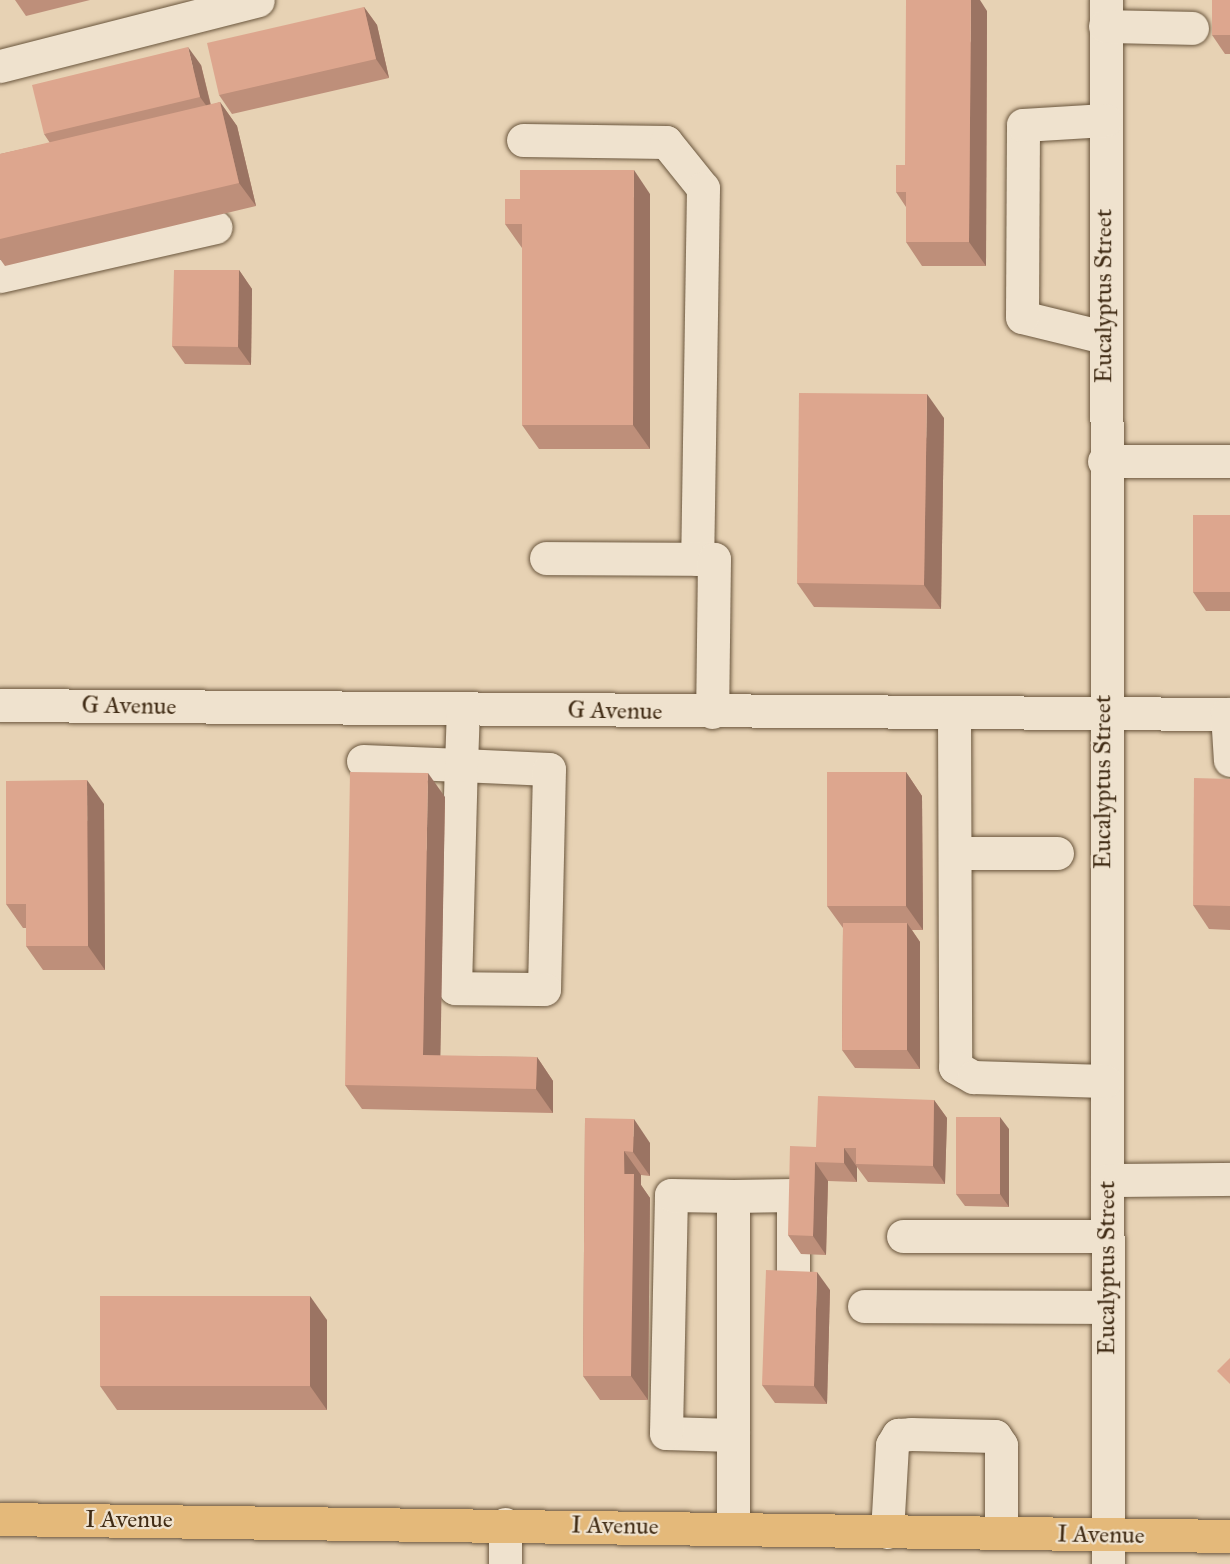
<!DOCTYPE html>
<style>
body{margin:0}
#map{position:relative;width:1230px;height:1564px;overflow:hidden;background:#e7d2b4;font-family:"IM FELL Great Primer",serif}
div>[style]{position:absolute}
.roads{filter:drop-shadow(0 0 2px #6a563d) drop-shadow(0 0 2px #6a563d)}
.minor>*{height:33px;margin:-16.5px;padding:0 16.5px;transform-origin:16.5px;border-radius:16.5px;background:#efe2ce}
.major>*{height:33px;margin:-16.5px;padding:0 16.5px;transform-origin:16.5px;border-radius:16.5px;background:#e4b97a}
.wall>*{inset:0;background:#be8f7a}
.shaded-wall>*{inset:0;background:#9b7463}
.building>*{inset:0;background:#dda68e}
span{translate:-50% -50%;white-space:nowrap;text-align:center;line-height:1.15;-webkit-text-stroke:4.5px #efe2ce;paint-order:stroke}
.street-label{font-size:24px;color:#412c15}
</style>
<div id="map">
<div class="roads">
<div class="minor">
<div style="left:1106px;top:0;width:1564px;rotate:89.93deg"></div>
<div style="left:1105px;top:26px;width:87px;rotate:1.3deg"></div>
<div style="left:0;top:66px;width:266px;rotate:-14.3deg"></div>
<div style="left:523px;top:140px;width:143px;rotate:0.8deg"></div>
<div style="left:666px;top:142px;width:59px;rotate:51.2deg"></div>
<div style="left:703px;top:188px;width:371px;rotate:90.9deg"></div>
<div style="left:0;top:276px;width:221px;rotate:-12.8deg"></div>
<div style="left:1104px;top:337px;width:84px;rotate:-166.3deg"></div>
<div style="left:1022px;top:317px;width:192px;rotate:-89.7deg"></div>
<div style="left:1023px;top:125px;width:82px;rotate:-3.5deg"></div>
<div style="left:1104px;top:461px;width:126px"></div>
<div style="left:546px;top:558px;width:168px;rotate:0.3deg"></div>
<div style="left:714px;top:559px;width:153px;rotate:90.7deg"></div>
<div style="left:0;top:705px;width:1230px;rotate:0.42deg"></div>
<div style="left:954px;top:714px;width:353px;rotate:89.8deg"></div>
<div style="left:955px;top:1067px;width:21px;rotate:29deg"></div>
<div style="left:973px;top:1077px;width:132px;rotate:1.7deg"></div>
<div style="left:1227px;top:714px;width:46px;rotate:86.3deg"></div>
<div style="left:363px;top:761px;width:98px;rotate:2.3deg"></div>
<div style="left:461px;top:765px;width:88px;rotate:2.6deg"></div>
<div style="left:549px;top:769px;width:220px;rotate:91.3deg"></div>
<div style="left:544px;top:989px;width:89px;rotate:-179.4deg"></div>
<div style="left:455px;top:988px;width:223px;rotate:-88.5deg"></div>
<div style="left:461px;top:765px;width:56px;rotate:-88deg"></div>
<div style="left:955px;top:853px;width:102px"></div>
<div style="left:1107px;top:1180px;width:123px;rotate:-0.5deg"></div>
<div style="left:903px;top:1236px;width:203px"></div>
<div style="left:864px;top:1306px;width:243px;rotate:0.2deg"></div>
<div style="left:733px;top:1435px;width:67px;rotate:-178.3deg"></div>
<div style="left:666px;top:1433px;width:238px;rotate:-88.8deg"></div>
<div style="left:671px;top:1195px;width:62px;rotate:0.9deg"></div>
<div style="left:733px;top:1528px;width:332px;rotate:-90deg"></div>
<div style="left:733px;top:1196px;width:60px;rotate:-1deg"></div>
<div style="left:793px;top:1195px;width:91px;rotate:90deg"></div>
<div style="left:887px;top:1532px;width:87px;rotate:-86.7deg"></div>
<div style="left:892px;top:1445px;width:12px;rotate:-59deg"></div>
<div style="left:898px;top:1435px;width:13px;rotate:-4deg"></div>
<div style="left:911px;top:1434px;width:84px;rotate:1.4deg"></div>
<div style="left:995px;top:1436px;width:11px;rotate:56deg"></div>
<div style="left:1001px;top:1445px;width:88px;rotate:90deg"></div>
<div style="left:505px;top:1564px;width:40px;rotate:-90deg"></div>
</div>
<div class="major">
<div style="left:0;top:1519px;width:1230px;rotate:0.79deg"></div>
</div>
</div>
<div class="wall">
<div style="clip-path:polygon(15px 0,90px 0,26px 16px)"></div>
<div style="clip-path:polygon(1230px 0,1230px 54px,1225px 54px,1212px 35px)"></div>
<div style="clip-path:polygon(364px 7px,377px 25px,389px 78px,232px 114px,219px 95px)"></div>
<div style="clip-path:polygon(987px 11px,986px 266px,922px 266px,906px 242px,906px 207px,896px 192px,905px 165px)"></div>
<div style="clip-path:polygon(201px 65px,211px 105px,220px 102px,237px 126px,256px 206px,5px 266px,0 259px,0 154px,50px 143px,44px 134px)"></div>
<div style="clip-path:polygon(650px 194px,650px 449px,539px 449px,522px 425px,522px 248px,505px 224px)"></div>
<div style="clip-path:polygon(239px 270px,252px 289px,251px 365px,185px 364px,172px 346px)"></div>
<div style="clip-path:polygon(944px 418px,941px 609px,814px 607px,797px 583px)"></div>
<div style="clip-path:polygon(1230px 515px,1230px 611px,1206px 611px,1193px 592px)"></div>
<div style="clip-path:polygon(906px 772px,922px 796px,923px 930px,912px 930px,920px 942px,920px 1069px,855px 1068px,842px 1050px,843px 928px,827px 906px)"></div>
<div style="clip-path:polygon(1230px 779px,1230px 930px,1209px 929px,1193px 905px)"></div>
<div style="clip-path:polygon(445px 797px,440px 1056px,537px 1057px,553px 1081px,553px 1113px,362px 1109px,345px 1085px)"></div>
<div style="clip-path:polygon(104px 804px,105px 970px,43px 970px,26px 946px,26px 928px,23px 928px,6px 904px)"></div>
<div style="clip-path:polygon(934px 1100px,947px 1118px,945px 1184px,868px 1182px,857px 1167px,857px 1182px,828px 1181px,826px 1255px,801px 1254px,788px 1235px,816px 1147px)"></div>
<div style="clip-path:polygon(585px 1118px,650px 1143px,650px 1176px,641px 1175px,641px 1185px,650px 1198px,648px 1400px,600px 1400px,583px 1376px)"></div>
<div style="clip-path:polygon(1009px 1129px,1009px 1207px,965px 1206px,956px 1194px)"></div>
<div style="clip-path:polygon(830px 1290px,827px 1404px,775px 1403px,762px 1385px)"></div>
<div style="clip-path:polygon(327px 1320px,327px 1410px,117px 1410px,100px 1386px)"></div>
</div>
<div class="shaded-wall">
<div style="clip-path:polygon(971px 0,980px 0,987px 11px,986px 266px,969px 242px)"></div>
<div style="clip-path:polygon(364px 7px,377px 25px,389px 78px,376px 59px)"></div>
<div style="clip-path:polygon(188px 47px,201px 65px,213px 115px,200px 97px)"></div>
<div style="clip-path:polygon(220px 102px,237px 126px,256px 206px,239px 183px)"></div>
<div style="clip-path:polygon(634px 170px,650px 194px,650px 449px,633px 425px)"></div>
<div style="clip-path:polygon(239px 270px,252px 289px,251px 365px,238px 347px)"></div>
<div style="clip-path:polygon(927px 394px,944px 418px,941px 609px,924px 585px)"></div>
<div style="clip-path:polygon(906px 772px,922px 796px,923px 930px,906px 906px)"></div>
<div style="clip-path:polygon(428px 773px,445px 797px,440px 1079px,423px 1055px)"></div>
<div style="clip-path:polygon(87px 780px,104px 804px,105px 970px,88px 946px)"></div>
<div style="clip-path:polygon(907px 923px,920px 942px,920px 1069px,907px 1050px)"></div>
<div style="clip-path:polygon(537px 1057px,553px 1081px,553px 1113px,536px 1089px)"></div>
<div style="clip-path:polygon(934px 1100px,947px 1118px,945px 1184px,933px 1166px)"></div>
<div style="clip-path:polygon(1000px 1117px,1009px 1129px,1009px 1207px,1000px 1194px)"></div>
<div style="clip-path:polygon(634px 1119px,650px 1143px,650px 1176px,633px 1152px)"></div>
<div style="clip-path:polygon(844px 1148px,857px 1167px,857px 1182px,844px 1163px)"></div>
<div style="clip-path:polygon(624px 1151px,641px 1175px,641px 1185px,650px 1198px,648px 1400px,631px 1376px)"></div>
<div style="clip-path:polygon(815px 1162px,828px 1181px,826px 1255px,813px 1236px)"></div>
<div style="clip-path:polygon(817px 1272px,830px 1290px,827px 1404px,814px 1386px)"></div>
<div style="clip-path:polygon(310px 1296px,327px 1320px,327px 1410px,310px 1386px)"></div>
</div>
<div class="building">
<div style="clip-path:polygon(906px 0,971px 0,969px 242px,906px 242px,906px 192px,896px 192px,896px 165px,905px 165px)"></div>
<div style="clip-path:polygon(1212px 0,1230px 0,1230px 35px,1212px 35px)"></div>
<div style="clip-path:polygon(364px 7px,376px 59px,219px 95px,207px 43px)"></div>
<div style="clip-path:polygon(188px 47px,200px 97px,44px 134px,32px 85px)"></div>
<div style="clip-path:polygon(220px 102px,239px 183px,0 239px,0 154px)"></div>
<div style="clip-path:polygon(520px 170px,634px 170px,633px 425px,522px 425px,522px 224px,505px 224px,505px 199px,520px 199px)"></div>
<div style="clip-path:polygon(174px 270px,239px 270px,238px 347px,172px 346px)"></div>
<div style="clip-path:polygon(799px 393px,927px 394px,924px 585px,797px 583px)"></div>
<div style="clip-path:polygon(1193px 515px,1230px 515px,1230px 592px,1193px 592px)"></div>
<div style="clip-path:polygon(350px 772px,428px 773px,423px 1055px,537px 1057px,536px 1089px,345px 1085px)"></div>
<div style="clip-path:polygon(827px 772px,906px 772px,906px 906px,827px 906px)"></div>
<div style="clip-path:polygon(1194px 778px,1230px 779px,1230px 906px,1193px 905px)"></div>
<div style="clip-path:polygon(87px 780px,88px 946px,26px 946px,26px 904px,6px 904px,6px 781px)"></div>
<div style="clip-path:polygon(843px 923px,907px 923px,907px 1050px,842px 1050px)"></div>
<div style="clip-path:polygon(818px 1096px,934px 1100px,933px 1166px,856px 1164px,856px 1148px,844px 1148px,844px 1163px,815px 1162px,813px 1236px,788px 1235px,790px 1146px,816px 1147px)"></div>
<div style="clip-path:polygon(956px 1117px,1000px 1117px,1000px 1194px,956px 1194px)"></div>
<div style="clip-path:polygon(585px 1118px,634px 1119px,633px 1152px,624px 1151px,624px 1174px,634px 1174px,631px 1376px,583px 1376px)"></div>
<div style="clip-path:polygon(766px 1270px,817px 1272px,814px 1386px,762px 1385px)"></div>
<div style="clip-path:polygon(100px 1296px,310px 1296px,310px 1386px,100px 1386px)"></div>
<div style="clip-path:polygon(1230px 1358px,1230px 1384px,1217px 1371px)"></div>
</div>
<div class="street-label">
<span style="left:1104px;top:296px;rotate:-90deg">Eucalyptus Street</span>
<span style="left:129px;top:706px;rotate:1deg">G Avenue</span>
<span style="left:615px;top:711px;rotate:1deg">G Avenue</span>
<span style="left:1103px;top:782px;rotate:-90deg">Eucalyptus Street</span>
<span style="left:1107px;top:1268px;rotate:-90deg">Eucalyptus Street</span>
<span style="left:129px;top:1520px">I Avenue</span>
<span style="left:615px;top:1526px;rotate:1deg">I Avenue</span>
<span style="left:1101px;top:1535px;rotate:1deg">I Avenue</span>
</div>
</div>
